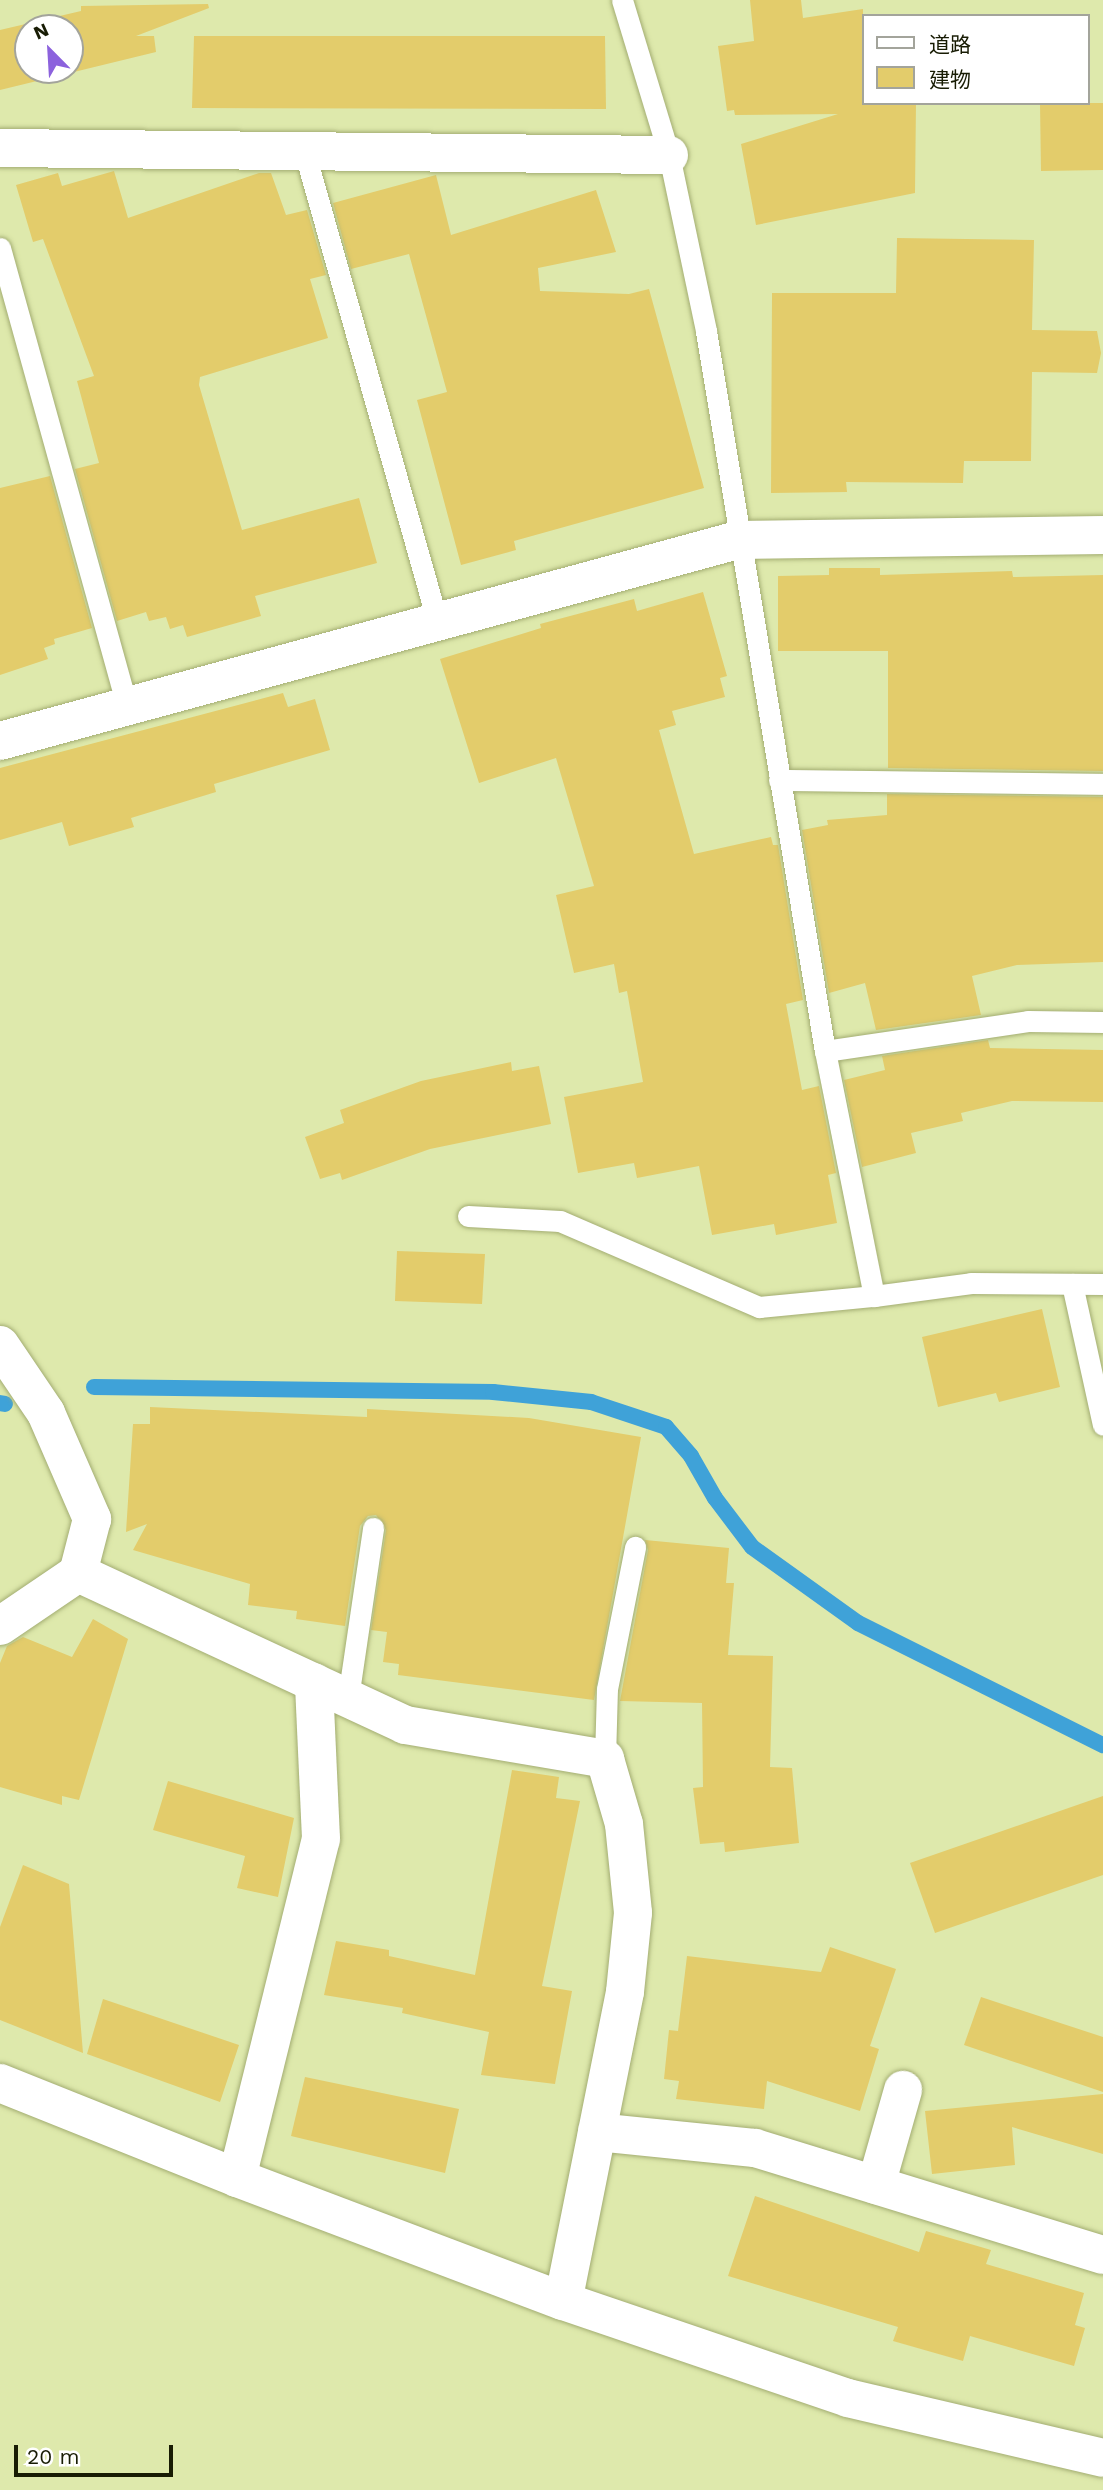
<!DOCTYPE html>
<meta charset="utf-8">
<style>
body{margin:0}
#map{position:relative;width:1103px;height:2490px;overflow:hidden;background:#dee9ac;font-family:"Work Sans","Noto Sans JP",sans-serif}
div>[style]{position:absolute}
.stream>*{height:16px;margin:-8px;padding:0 8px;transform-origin:8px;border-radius:8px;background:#3fa2d8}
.building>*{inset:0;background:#e3cc6b}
.roads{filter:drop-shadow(0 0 2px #a3ad72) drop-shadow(0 0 2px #a3ad72)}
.lane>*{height:21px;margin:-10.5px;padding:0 10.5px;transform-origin:10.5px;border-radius:10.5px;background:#fff}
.street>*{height:38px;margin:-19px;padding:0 19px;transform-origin:19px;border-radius:19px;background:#fff}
.secondary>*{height:38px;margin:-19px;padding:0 19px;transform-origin:19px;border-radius:19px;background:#fff}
span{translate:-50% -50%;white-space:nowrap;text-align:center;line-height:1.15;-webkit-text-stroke:6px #fff;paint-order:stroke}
.legend{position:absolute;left:862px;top:14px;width:228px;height:91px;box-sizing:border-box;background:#fff;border:2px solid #a3a49b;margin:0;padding:9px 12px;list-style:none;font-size:21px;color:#181c04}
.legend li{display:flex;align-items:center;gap:14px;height:35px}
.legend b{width:35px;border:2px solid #a3a49b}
.north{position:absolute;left:14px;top:14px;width:70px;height:70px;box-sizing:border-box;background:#fff;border:2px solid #a3a49b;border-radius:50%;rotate:336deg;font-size:19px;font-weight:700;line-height:28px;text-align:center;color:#181c04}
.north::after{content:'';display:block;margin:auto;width:24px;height:32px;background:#8c62dd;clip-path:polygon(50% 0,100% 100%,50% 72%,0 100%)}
.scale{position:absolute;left:14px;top:2445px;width:159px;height:32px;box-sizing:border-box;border:4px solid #181c04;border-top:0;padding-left:9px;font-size:21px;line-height:24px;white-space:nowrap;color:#181c04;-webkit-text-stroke:5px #fff;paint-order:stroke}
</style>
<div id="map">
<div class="stream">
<div style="left:94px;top:1387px;width:399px;rotate:0.7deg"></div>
<div style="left:493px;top:1392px;width:99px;rotate:5.8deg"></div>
<div style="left:591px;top:1402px;width:79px;rotate:18.4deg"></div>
<div style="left:666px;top:1427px;width:38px;rotate:49deg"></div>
<div style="left:691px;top:1456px;width:48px;rotate:60.3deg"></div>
<div style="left:715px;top:1498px;width:61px;rotate:52.9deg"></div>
<div style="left:752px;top:1547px;width:130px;rotate:35.6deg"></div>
<div style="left:858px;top:1623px;width:274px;rotate:26.5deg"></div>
<div style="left:0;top:1403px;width:5px;rotate:11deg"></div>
</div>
<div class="building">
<div style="clip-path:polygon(750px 0,801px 0,803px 18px,863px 9px,863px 103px,916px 103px,915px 193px,756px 225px,741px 144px,838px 114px,735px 115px,734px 110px,727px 111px,718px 46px,754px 41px)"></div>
<div style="clip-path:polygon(evenodd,208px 4px,209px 8px,136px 36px,154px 36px,156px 52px,0 90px,0 30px,81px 11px,81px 6px,208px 4px,28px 28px,70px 28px,70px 70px,28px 70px,28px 28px)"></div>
<div style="clip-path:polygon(194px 36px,605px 36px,606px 109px,192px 108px)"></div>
<div style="clip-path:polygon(1040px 103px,1103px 103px,1103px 170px,1041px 171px)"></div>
<div style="clip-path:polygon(114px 171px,128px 218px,259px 173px,271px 173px,286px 215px,307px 210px,326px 275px,310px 279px,328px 338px,200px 377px,199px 385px,242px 530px,359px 498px,377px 563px,255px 596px,261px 616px,187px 637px,183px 625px,170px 629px,166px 617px,149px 621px,146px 612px,117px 621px,75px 469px,99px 463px,77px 381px,94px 376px,43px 239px,33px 242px,16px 185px,58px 173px,62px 186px)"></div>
<div style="clip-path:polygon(436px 175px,451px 235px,596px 190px,616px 252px,538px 268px,540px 291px,629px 294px,649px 289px,704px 488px,514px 541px,516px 550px,461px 565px,417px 400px,447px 392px,409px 254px,351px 269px,333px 203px)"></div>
<div style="clip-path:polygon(897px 238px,1034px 240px,1032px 330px,1097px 331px,1101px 353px,1097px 373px,1032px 372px,1031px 461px,964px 461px,963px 483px,846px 482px,847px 492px,771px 493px,772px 293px,896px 293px)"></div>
<div style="clip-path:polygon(50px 476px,92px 628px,54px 639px,55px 644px,44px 648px,48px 659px,0 675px,0 488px)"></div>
<div style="clip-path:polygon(829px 568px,880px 568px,880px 575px,1012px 571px,1013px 577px,1103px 575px,1103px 771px,888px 768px,888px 651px,778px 651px,778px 576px,829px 575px)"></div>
<div style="clip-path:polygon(703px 592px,727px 676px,720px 678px,725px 697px,672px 711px,676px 725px,659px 730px,694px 854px,771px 837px,773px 845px,778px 845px,803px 1000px,786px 1004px,802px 1090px,819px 1086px,836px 1173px,828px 1175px,837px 1223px,776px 1235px,774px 1224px,712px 1235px,699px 1166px,637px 1178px,634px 1163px,578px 1173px,564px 1097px,643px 1082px,627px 991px,619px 993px,614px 964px,574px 973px,556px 895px,594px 886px,556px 758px,479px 783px,440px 659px,541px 628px,540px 624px,634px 599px,637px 611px)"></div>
<div style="clip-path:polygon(283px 693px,288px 707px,315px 699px,330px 750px,214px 784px,216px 792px,131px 818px,134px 827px,69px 846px,62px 822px,0 840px,0 768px)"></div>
<div style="clip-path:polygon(887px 794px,1103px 797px,1103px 962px,1017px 965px,972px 976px,981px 1015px,876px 1030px,865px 983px,829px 993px,802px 830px,828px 825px,827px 820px,887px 815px)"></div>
<div style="clip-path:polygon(988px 1040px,990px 1048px,1103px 1050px,1103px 1102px,1012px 1101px,961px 1113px,963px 1121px,911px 1133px,916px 1153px,862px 1167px,844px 1080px,885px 1070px,882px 1056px)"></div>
<div style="clip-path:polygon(511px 1062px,512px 1071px,539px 1066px,551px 1124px,430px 1149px,342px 1180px,340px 1173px,320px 1179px,305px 1137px,344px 1123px,340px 1110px,421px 1081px)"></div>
<div style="clip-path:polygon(397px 1251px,485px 1254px,482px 1304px,395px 1301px)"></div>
<div style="clip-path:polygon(1042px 1309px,1060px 1387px,999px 1402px,996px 1393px,938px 1407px,922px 1337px)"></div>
<div style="clip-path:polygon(150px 1407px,367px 1417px,367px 1409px,529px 1418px,641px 1437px,594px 1700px,398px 1675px,399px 1664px,383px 1662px,387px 1632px,371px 1630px,386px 1530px,376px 1515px,368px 1516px,360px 1526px,345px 1626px,296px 1619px,297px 1611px,248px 1605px,250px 1584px,133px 1550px,147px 1524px,126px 1532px,133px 1424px,150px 1424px)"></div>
<div style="clip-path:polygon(645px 1540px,729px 1548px,726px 1583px,734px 1583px,728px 1655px,773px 1656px,770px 1767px,792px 1768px,799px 1843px,725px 1852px,724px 1842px,700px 1844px,693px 1788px,703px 1787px,702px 1703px,620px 1701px,648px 1550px)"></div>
<div style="clip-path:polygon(93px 1619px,128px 1639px,79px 1800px,62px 1796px,62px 1805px,0 1787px,0 1663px,7px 1646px,23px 1637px,72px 1657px)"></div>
<div style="clip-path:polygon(512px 1770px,559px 1777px,556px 1798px,580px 1801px,542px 1986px,572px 1991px,555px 2084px,481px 2075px,489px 2032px,402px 2013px,403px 2008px,324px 1995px,336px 1941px,389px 1950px,389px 1956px,475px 1975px)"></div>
<div style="clip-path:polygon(168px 1781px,294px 1818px,278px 1897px,237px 1888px,245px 1856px,153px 1830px)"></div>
<div style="clip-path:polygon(1103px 1796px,1103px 1875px,935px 1933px,910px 1863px)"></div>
<div style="clip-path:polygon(23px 1865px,69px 1884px,83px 2053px,0 2020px,0 1927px)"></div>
<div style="clip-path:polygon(830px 1947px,896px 1969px,870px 2046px,879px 2049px,860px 2111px,767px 2081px,764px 2109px,676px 2099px,679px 2081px,664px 2079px,669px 2030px,678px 2031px,687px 1956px,821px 1972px)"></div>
<div style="clip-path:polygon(981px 1997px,1103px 2037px,1103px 2092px,964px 2045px)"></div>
<div style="clip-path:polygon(103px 1999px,239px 2045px,220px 2102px,87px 2054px)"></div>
<div style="clip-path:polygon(305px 2077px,459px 2109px,445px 2173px,291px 2136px)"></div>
<div style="clip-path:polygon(1103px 2094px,1103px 2154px,1012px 2127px,1015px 2165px,932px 2174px,925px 2111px)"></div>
<div style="clip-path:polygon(755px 2196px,919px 2252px,926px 2231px,991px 2250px,986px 2264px,1084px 2293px,1075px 2325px,1085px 2328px,1074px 2366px,970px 2336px,963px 2361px,893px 2341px,898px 2327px,728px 2276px)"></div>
</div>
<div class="roads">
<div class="lane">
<div style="left:622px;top:0;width:162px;rotate:73.1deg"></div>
<div style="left:669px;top:155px;width:180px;rotate:78.1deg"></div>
<div style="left:706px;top:331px;width:730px;rotate:80.62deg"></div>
<div style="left:825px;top:1051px;width:250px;rotate:78.7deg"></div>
<div style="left:874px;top:1296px;width:98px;rotate:-7.6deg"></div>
<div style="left:971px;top:1283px;width:132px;rotate:0.4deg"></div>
<div style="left:304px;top:150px;width:494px;rotate:74.2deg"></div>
<div style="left:0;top:248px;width:475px;rotate:74.5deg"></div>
<div style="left:779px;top:780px;width:324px;rotate:0.7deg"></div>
<div style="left:825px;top:1051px;width:205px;rotate:-8.4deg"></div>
<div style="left:1028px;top:1021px;width:75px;rotate:0.8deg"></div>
<div style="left:468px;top:1216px;width:92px;rotate:3.1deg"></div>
<div style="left:560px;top:1221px;width:217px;rotate:23.4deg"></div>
<div style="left:759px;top:1307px;width:116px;rotate:-5.5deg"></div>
<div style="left:1072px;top:1284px;width:144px;rotate:77.6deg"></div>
<div style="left:348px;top:1698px;width:172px;rotate:-81.6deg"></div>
<div style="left:605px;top:1759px;width:70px;rotate:-88.4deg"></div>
<div style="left:607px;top:1689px;width:145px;rotate:-78.8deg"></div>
</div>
<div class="street">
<div style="left:0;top:148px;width:669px;rotate:0.6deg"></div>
<div style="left:0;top:741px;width:765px;rotate:-15.24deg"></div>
<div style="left:738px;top:540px;width:365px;rotate:-0.8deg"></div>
<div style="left:0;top:1345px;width:82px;rotate:55.9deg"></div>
<div style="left:46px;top:1413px;width:116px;rotate:66.5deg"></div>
<div style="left:92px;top:1519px;width:56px;rotate:104.5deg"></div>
<div style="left:78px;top:1573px;width:361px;rotate:24.9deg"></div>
<div style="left:405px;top:1725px;width:203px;rotate:9.6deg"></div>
<div style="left:605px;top:1759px;width:68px;rotate:73.7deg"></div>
<div style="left:624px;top:1824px;width:89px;rotate:84.2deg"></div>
<div style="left:633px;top:1913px;width:79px;rotate:95.8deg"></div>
<div style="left:625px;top:1992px;width:315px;rotate:101.3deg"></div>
<div style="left:0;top:1626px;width:94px;rotate:-34.2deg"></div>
<div style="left:597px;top:2132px;width:159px;rotate:5.8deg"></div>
<div style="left:755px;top:2148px;width:364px;rotate:17.1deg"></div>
<div style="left:237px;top:2178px;width:349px;rotate:-76.1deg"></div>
<div style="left:321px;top:1839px;width:157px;rotate:-92.6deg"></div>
<div style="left:876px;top:2185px;width:99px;rotate:-74.1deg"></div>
</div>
<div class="secondary">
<div style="left:0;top:2083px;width:255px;rotate:21.8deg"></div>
<div style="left:237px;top:2178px;width:348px;rotate:20.7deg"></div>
<div style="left:563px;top:2301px;width:301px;rotate:18.8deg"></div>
<div style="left:848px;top:2398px;width:262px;rotate:13.2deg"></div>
</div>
</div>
<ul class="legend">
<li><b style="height:9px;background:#fff"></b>道路</li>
<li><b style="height:19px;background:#e3cc6b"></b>建物</li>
</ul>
<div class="north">N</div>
<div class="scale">20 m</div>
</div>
